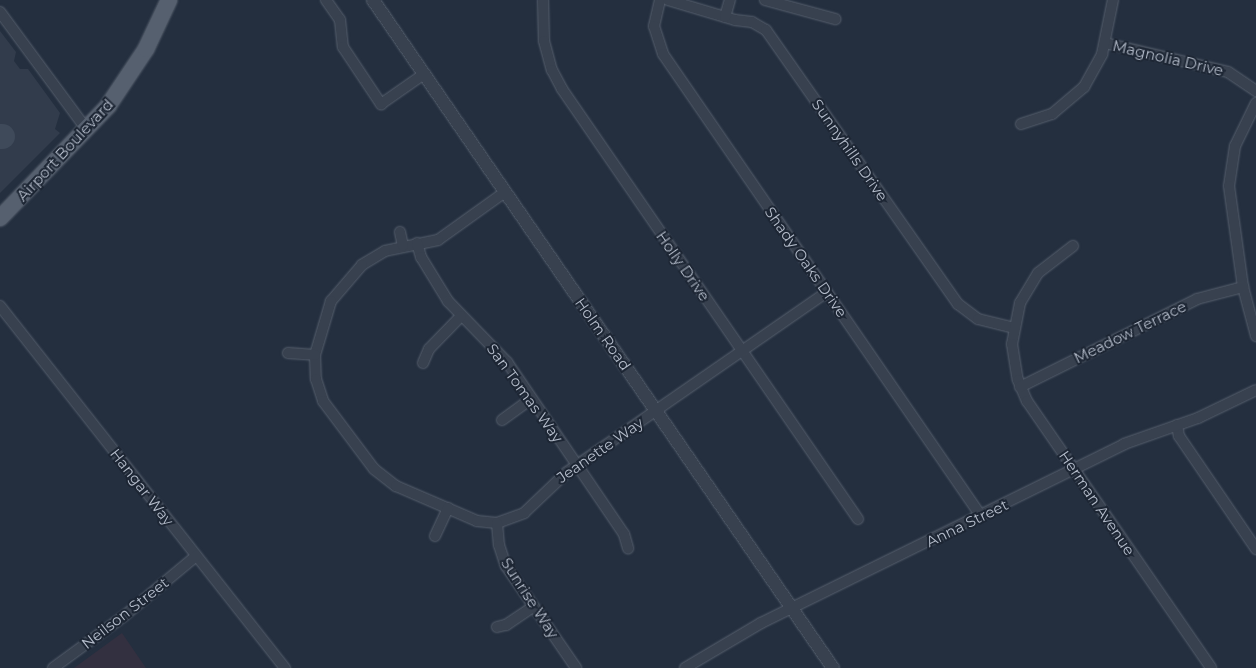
<!DOCTYPE html>
<style>
body{margin:0}
#map{position:relative;width:1256px;height:668px;overflow:hidden;background:#242f3f;font-family:Montserrat,sans-serif}
div>[style]{position:absolute}
.medical>*{inset:0;background:#333040}
.airport>*{inset:0;background:#323c4c}
.taxiway>*{height:25px;margin:-12.5px;padding:0 12.5px;transform-origin:12.5px;border-radius:12.5px;background:#3f4a5a}
.roads{filter:drop-shadow(0 0 1px #565f6d) drop-shadow(0 0 1px #565f6d)}
.minor>*{height:10px;margin:-5px;padding:0 5px;transform-origin:5px;border-radius:5px;background:#38414f}
.tertiary>*{height:12px;margin:-6px;padding:0 6px;transform-origin:6px;border-radius:6px;background:#38414f}
.primary>*{height:16px;margin:-8px;padding:0 8px;transform-origin:8px;border-radius:8px;background:#56606f}
span{translate:-50% -50%;white-space:nowrap;text-align:center;line-height:1.15;-webkit-text-stroke:4px #1d2634;paint-order:stroke}
.street-label{font-size:15px;color:#b4bcca}
</style>
<div id="map">
<div class="medical">
<div style="clip-path:polygon(122px 633px,146px 668px,74px 668px)"></div>
</div>
<div class="airport">
<div style="clip-path:polygon(0 31px,16px 52px,14px 61px,20px 69px,28px 69px,60px 113px,55px 129px,60px 133px,0 193px)"></div>
</div>
<div class="taxiway">
<div style="left:0;top:136px;width:2px"></div>
</div>
<div class="roads">
<div class="minor">
<div style="left:326px;top:0;width:24px;rotate:55deg"></div>
<div style="left:340px;top:20px;width:27px;rotate:84deg"></div>
<div style="left:343px;top:47px;width:69px;rotate:56.3deg"></div>
<div style="left:381px;top:104px;width:52px;rotate:-34.9deg"></div>
<div style="left:543px;top:0;width:41px;rotate:88.6deg"></div>
<div style="left:544px;top:41px;width:30px;rotate:75deg"></div>
<div style="left:552px;top:70px;width:21px;rotate:62deg"></div>
<div style="left:562px;top:89px;width:522px;rotate:55.46deg"></div>
<div style="left:660px;top:0;width:27px;rotate:103deg"></div>
<div style="left:654px;top:26px;width:29px;rotate:72deg"></div>
<div style="left:663px;top:54px;width:561px;rotate:55.46deg"></div>
<div style="left:668px;top:0;width:70px;rotate:16.6deg"></div>
<div style="left:735px;top:20px;width:17px;rotate:7deg"></div>
<div style="left:752px;top:22px;width:16px;rotate:30deg"></div>
<div style="left:766px;top:30px;width:335px;rotate:55deg"></div>
<div style="left:958px;top:304px;width:25px;rotate:37deg"></div>
<div style="left:978px;top:319px;width:36px;rotate:14deg"></div>
<div style="left:765px;top:0;width:73px;rotate:15.2deg"></div>
<div style="left:0;top:12px;width:147px;rotate:53.6deg"></div>
<div style="left:725px;top:17px;width:18px;rotate:-74deg"></div>
<div style="left:1105px;top:43px;width:126px;rotate:13.3deg"></div>
<div style="left:1228px;top:72px;width:34px;rotate:34deg"></div>
<div style="left:1256px;top:103px;width:48px;rotate:116deg"></div>
<div style="left:1235px;top:146px;width:40px;rotate:98.5deg"></div>
<div style="left:1229px;top:186px;width:102px;rotate:82.1deg"></div>
<div style="left:1243px;top:287px;width:51px;rotate:75.1deg"></div>
<div style="left:1021px;top:124px;width:33px;rotate:-18deg"></div>
<div style="left:1052px;top:114px;width:42px;rotate:-40.2deg"></div>
<div style="left:1084px;top:87px;width:38px;rotate:-61deg"></div>
<div style="left:1102px;top:54px;width:55px;rotate:-78.5deg"></div>
<div style="left:505px;top:192px;width:82px;rotate:144.4deg"></div>
<div style="left:438px;top:240px;width:54px;rotate:168.3deg"></div>
<div style="left:385px;top:251px;width:27px;rotate:149deg"></div>
<div style="left:362px;top:265px;width:48px;rotate:130.7deg"></div>
<div style="left:331px;top:301px;width:56px;rotate:106.5deg"></div>
<div style="left:315px;top:355px;width:24px;rotate:88deg"></div>
<div style="left:316px;top:379px;width:23px;rotate:72deg"></div>
<div style="left:323px;top:401px;width:85px;rotate:53.1deg"></div>
<div style="left:374px;top:469px;width:28px;rotate:38deg"></div>
<div style="left:396px;top:486px;width:88px;rotate:23.4deg"></div>
<div style="left:477px;top:521px;width:20px;rotate:6deg"></div>
<div style="left:497px;top:523px;width:29px;rotate:-20deg"></div>
<div style="left:524px;top:513px;width:59px;rotate:-43.6deg"></div>
<div style="left:567px;top:472px;width:316px;rotate:-34.7deg"></div>
<div style="left:400px;top:232px;width:14px;rotate:78deg"></div>
<div style="left:417px;top:243px;width:15px;rotate:74deg"></div>
<div style="left:421px;top:257px;width:52px;rotate:58.5deg"></div>
<div style="left:448px;top:301px;width:85px;rotate:46deg"></div>
<div style="left:507px;top:362px;width:208px;rotate:55.8deg"></div>
<div style="left:624px;top:534px;width:15px;rotate:74deg"></div>
<div style="left:1073px;top:246px;width:44px;rotate:142.4deg"></div>
<div style="left:1038px;top:273px;width:35px;rotate:121deg"></div>
<div style="left:1020px;top:303px;width:42px;rotate:101deg"></div>
<div style="left:1012px;top:344px;width:36px;rotate:81deg"></div>
<div style="left:1018px;top:380px;width:23px;rotate:67deg"></div>
<div style="left:1027px;top:401px;width:324px;rotate:55.4deg"></div>
<div style="left:0;top:306px;width:461px;rotate:51.8deg"></div>
<div style="left:288px;top:353px;width:27px;rotate:4deg"></div>
<div style="left:423px;top:363px;width:15px;rotate:-67deg"></div>
<div style="left:429px;top:349px;width:46px;rotate:-45.9deg"></div>
<div style="left:1020px;top:387px;width:198px;rotate:-26.4deg"></div>
<div style="left:1197px;top:299px;width:48px;rotate:-14.6deg"></div>
<div style="left:502px;top:420px;width:36px;rotate:-36deg"></div>
<div style="left:1177px;top:425px;width:11px;rotate:80deg"></div>
<div style="left:1179px;top:436px;width:137px;rotate:55.7deg"></div>
<div style="left:497px;top:523px;width:22px;rotate:85deg"></div>
<div style="left:499px;top:545px;width:22px;rotate:72deg"></div>
<div style="left:506px;top:566px;width:124px;rotate:55.5deg"></div>
<div style="left:435px;top:536px;width:31px;rotate:-65deg"></div>
<div style="left:497px;top:627px;width:9px;rotate:-13deg"></div>
<div style="left:506px;top:625px;width:32px;rotate:-34deg"></div>
<div style="left:53px;top:668px;width:88px;rotate:-36.2deg"></div>
<div style="left:124px;top:616px;width:94px;rotate:-39.8deg"></div>
<div style="left:685px;top:668px;width:88px;rotate:-30.6deg"></div>
<div style="left:761px;top:623px;width:405px;rotate:-26.2deg"></div>
<div style="left:1124px;top:444px;width:78px;rotate:-19.4deg"></div>
<div style="left:1198px;top:418px;width:64px;rotate:-25.8deg"></div>
</div>
<div class="tertiary">
<div style="left:373px;top:0;width:811px;rotate:55.45deg"></div>
</div>
<div class="primary">
<div style="left:0;top:218px;width:156px;rotate:-46deg"></div>
<div style="left:108px;top:106px;width:69px;rotate:-56.3deg"></div>
<div style="left:146px;top:49px;width:54px;rotate:-64.9deg"></div>
</div>
</div>
<div class="street-label">
<span style="left:1168px;top:58px;rotate:13deg">Magnolia Drive</span>
<span style="left:65px;top:150px;rotate:-47deg">Airport Boulevard</span>
<span style="left:850px;top:150px;rotate:55deg">Sunnyhills Drive</span>
<span style="left:806px;top:262px;rotate:55deg">Shady Oaks Drive</span>
<span style="left:683px;top:266px;rotate:55deg">Holly Drive</span>
<span style="left:1130px;top:332px;rotate:-26deg">Meadow Terrace</span>
<span style="left:603px;top:334px;rotate:55deg">Holm Road</span>
<span style="left:525px;top:393px;rotate:54deg">San Tomas Way</span>
<span style="left:600px;top:450px;rotate:-35deg">Jeanette Way</span>
<span style="left:142px;top:487px;rotate:52deg">Hangar Way</span>
<span style="left:1097px;top:503px;rotate:56deg">Herman Avenue</span>
<span style="left:967px;top:523px;rotate:-26deg">Anna Street</span>
<span style="left:530px;top:598px;rotate:57deg">Sunrise Way</span>
<span style="left:125px;top:613px;rotate:-38deg">Neilson Street</span>
</div>
</div>
